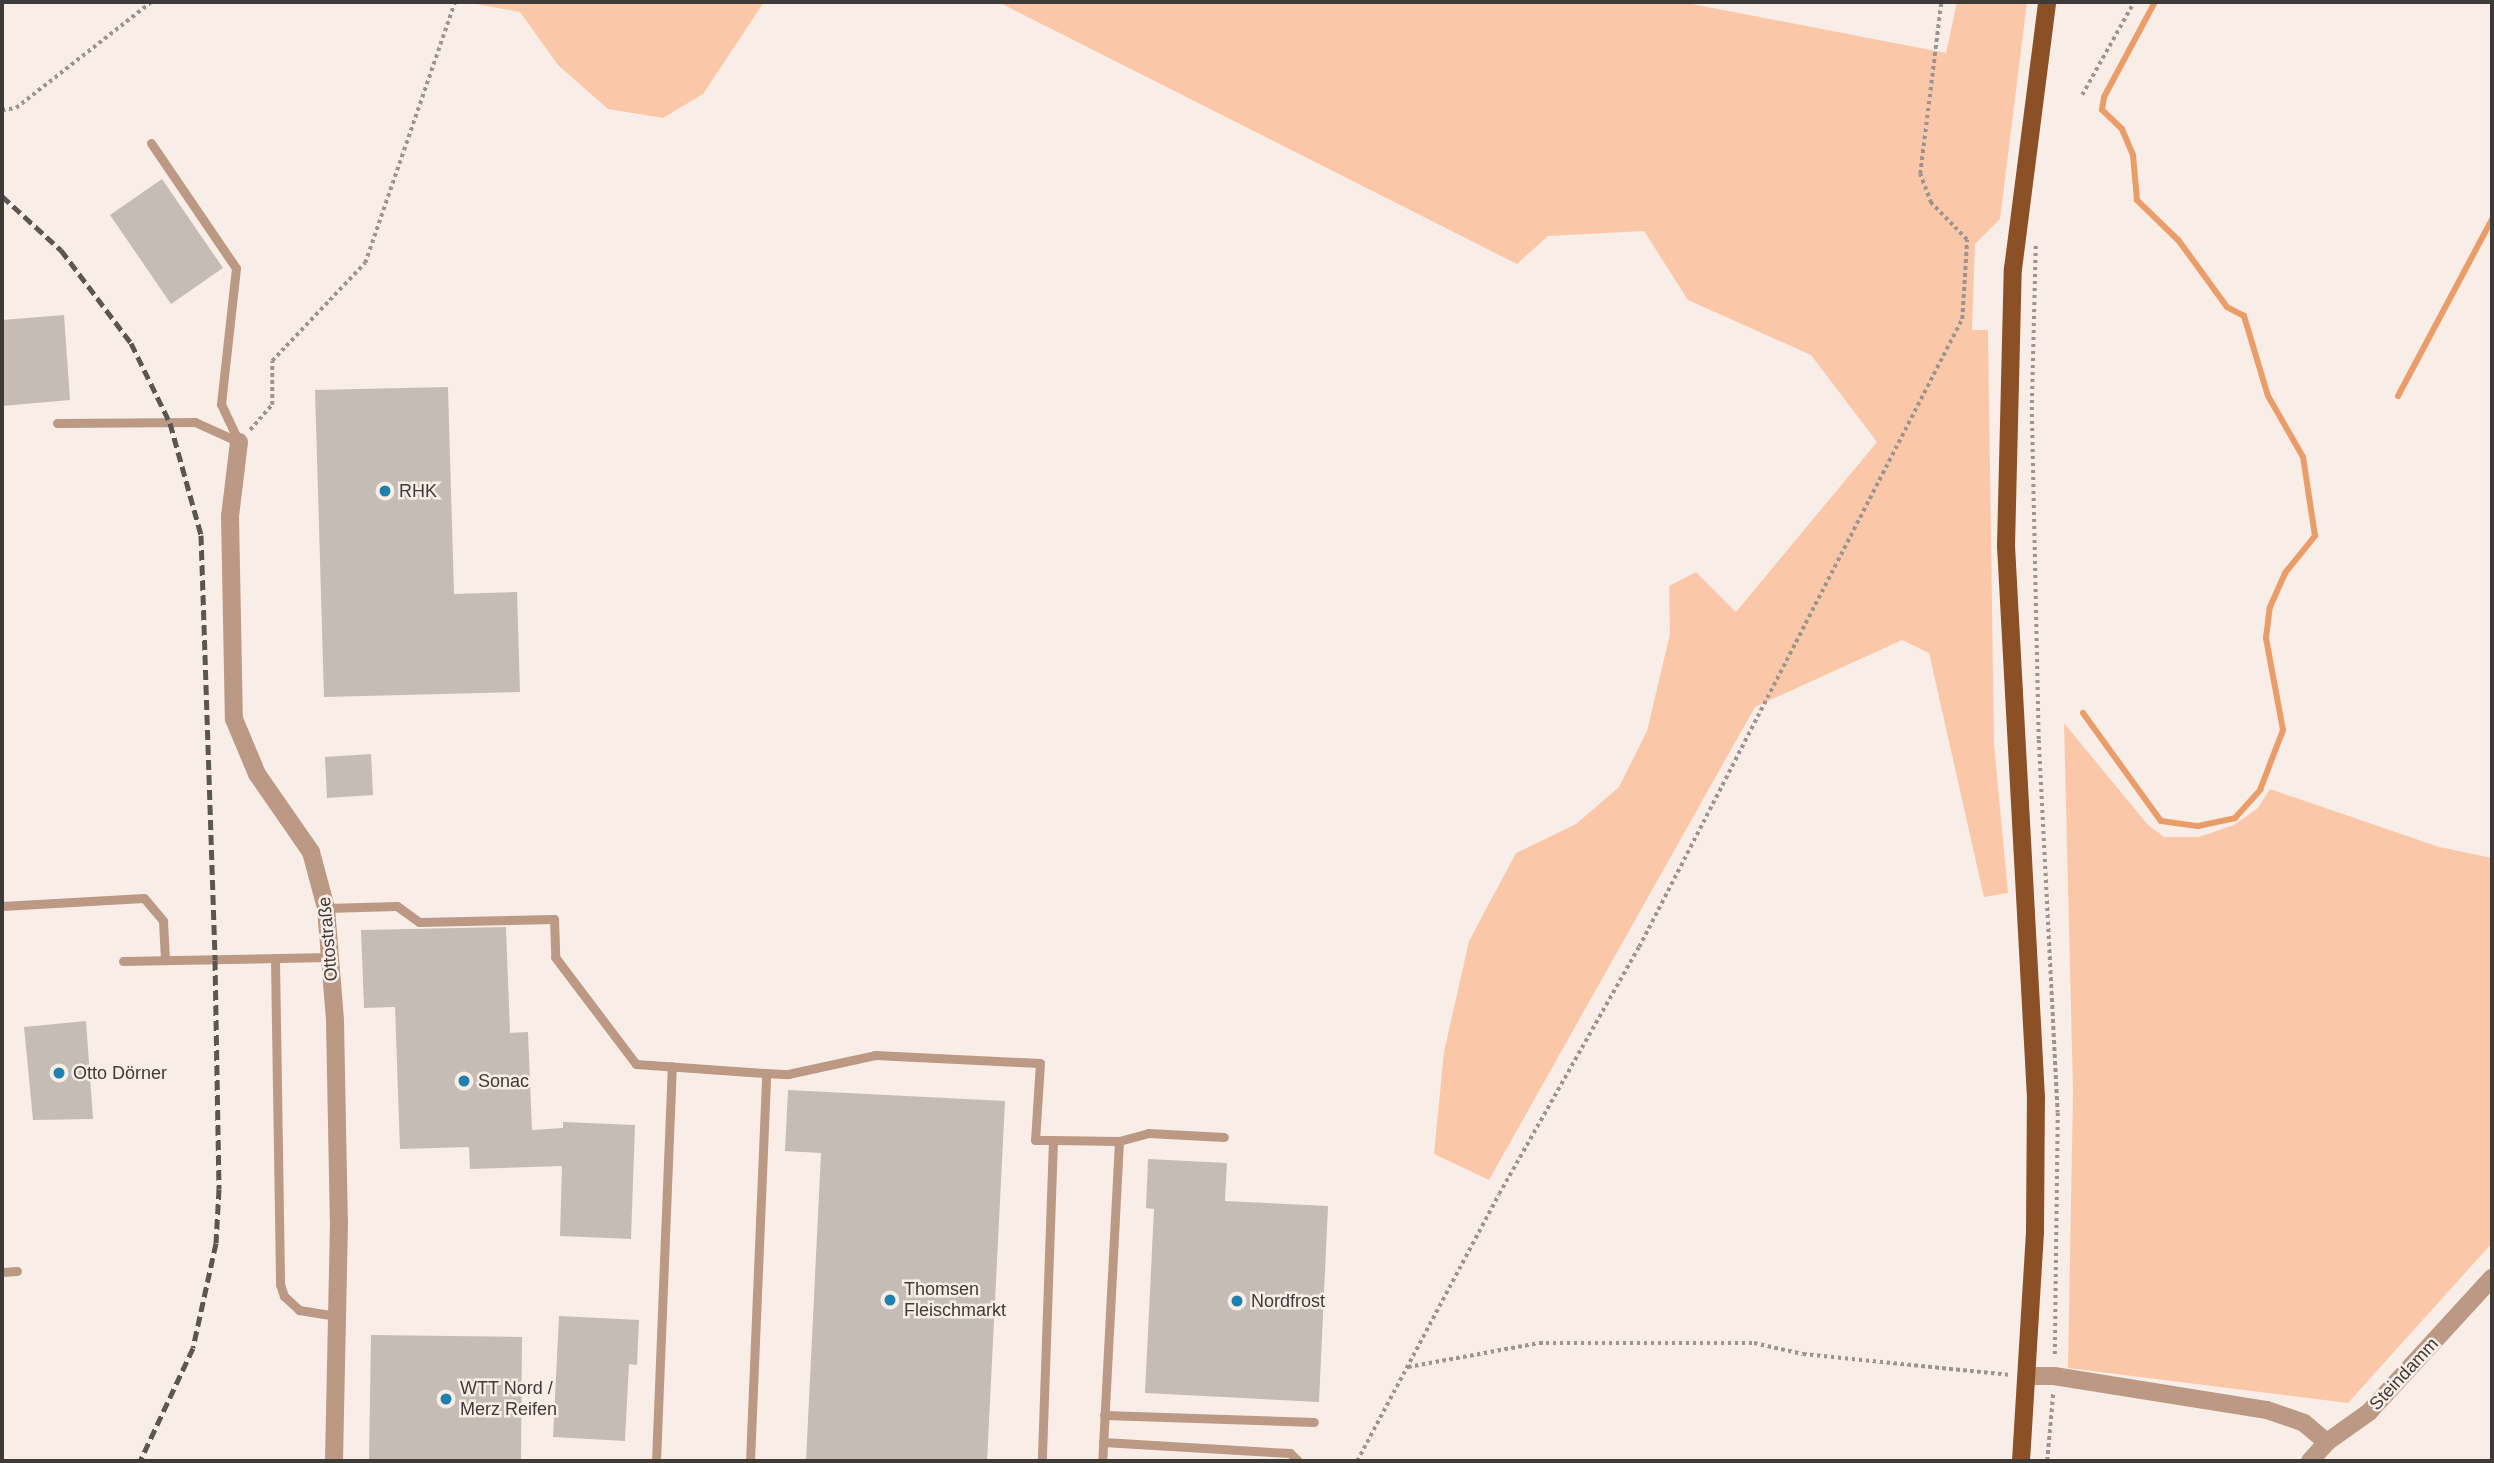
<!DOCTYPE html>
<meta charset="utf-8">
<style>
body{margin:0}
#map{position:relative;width:2494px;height:1463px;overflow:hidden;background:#f8eee7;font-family:Arial,sans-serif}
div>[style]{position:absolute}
.green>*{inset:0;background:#fac8a8}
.stream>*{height:6px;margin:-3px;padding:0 3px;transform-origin:3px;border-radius:3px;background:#ea9d69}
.building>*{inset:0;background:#c6bcb6}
.path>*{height:3.5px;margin-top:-1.75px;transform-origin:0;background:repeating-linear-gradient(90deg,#9b948f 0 3.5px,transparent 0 7px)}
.lane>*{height:9px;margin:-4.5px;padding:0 4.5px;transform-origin:4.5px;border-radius:4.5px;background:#bc9984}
.street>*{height:18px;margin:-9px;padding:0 9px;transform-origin:9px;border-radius:9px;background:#bc9984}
.primary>*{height:18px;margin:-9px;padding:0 9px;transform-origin:9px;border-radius:9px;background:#8b5025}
.rail>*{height:5px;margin-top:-2.5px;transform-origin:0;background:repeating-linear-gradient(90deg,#5b5652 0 10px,transparent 0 15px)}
.dots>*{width:19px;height:19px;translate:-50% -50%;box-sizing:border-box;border:4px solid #f8eee7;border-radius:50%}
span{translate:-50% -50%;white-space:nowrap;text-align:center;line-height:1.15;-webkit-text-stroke:5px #f8eee7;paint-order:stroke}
.poi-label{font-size:18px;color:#3e3a37}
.left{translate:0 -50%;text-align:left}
.street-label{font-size:18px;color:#3e3a37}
.frame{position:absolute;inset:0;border:4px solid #3e3a37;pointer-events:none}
</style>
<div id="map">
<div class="green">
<div style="clip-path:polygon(764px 2px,703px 94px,663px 118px,608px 109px,558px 65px,520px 12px,471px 3px)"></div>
<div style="clip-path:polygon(998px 2px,1682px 2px,1946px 53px,1957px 2px,2027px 2px,2000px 219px,1975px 244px,1972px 330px,1988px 330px,1994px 744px,2008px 893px,1984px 897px,1929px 653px,1902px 640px,1755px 707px,1489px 1180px,1434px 1154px,1444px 1052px,1469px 941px,1516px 853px,1576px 824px,1619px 787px,1647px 731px,1670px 634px,1669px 586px,1696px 572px,1736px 612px,1877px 442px,1811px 355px,1688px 300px,1644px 231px,1548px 236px,1517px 264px)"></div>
<div style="clip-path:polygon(2064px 723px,2148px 825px,2164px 837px,2199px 837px,2234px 825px,2258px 808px,2270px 789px,2439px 847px,2492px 858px,2492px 1243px,2348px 1403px,2068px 1368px,2073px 1091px)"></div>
</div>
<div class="stream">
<div style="left:2398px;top:396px;width:200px;rotate:-62deg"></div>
<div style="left:2083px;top:713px;width:133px;rotate:54.2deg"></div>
<div style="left:2161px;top:821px;width:37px;rotate:8deg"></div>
<div style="left:2198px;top:826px;width:38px;rotate:-12deg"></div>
<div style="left:2235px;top:818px;width:38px;rotate:-48deg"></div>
<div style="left:2260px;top:790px;width:64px;rotate:-69deg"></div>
<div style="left:2283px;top:730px;width:94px;rotate:-100.5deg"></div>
<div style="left:2266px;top:638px;width:31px;rotate:-83deg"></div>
<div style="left:2270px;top:607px;width:37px;rotate:-66deg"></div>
<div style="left:2285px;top:573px;width:48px;rotate:-51deg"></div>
<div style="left:2315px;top:536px;width:80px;rotate:-98.6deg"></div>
<div style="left:2303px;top:457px;width:70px;rotate:-119.8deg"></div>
<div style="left:2268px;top:396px;width:84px;rotate:-106.7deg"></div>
<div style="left:2244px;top:316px;width:19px;rotate:-152deg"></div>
<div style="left:2227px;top:307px;width:82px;rotate:-126deg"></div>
<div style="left:2179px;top:241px;width:59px;rotate:-135.7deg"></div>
<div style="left:2137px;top:200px;width:45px;rotate:-95.1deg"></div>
<div style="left:2133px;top:155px;width:28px;rotate:-113deg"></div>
<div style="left:2122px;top:129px;width:28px;rotate:-136deg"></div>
<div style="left:2102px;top:110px;width:13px;rotate:-81deg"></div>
<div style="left:2104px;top:97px;width:108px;rotate:-61.8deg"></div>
</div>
<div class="building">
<div style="clip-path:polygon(162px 179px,223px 268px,171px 304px,110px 215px)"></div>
<div style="clip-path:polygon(64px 315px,70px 400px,2px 406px,2px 320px)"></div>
<div style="clip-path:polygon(448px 387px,454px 594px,517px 592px,520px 692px,324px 697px,315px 390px)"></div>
<div style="clip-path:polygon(371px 754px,373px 795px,327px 798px,325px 757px)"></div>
<div style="clip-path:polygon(506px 927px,510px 1033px,528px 1032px,532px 1130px,563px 1128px,563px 1122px,635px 1125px,631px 1239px,560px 1236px,562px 1166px,470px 1169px,469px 1147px,400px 1149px,395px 1007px,364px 1008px,361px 930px)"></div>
<div style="clip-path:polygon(86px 1021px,93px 1119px,33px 1120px,24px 1027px)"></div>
<div style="clip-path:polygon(788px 1090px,1005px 1101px,987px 1461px,806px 1461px,821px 1153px,785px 1151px)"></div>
<div style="clip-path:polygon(1148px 1159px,1227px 1163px,1225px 1201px,1328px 1206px,1319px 1402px,1145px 1393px,1154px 1209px,1146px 1208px)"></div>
<div style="clip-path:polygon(559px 1316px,639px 1320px,637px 1365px,629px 1364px,625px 1441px,553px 1437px)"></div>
<div style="clip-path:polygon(371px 1335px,522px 1337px,521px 1461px,369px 1461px)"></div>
</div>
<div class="path">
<div style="left:2082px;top:95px;width:107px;rotate:-60.8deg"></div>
<div style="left:2px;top:110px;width:14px;rotate:-8deg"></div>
<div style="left:16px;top:108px;width:172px;rotate:-38.1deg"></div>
<div style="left:2036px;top:246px;width:161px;rotate:91.4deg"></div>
<div style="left:2032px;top:407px;width:333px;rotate:88.8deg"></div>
<div style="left:2039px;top:740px;width:373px;rotate:87.1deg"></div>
<div style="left:2058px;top:1113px;width:245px;rotate:90.7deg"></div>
<div style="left:250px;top:430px;width:33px;rotate:-49deg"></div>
<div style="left:272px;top:405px;width:44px;rotate:-90deg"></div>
<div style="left:272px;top:361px;width:135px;rotate:-46.5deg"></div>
<div style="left:365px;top:263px;width:276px;rotate:-71deg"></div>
<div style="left:1408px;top:1367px;width:133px;rotate:-10.4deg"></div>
<div style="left:1539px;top:1343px;width:215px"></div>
<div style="left:1754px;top:1343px;width:50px;rotate:12.7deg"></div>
<div style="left:1803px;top:1354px;width:206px;rotate:5.8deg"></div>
<div style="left:1357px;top:1461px;width:302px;rotate:-62deg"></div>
<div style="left:1499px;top:1194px;width:284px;rotate:-60.5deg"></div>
<div style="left:1639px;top:947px;width:706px;rotate:-62.78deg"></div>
<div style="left:1962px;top:319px;width:79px;rotate:-86.4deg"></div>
<div style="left:1967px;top:240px;width:52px;rotate:-134.2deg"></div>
<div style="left:1931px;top:203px;width:31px;rotate:-111deg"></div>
<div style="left:1920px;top:174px;width:173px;rotate:-83deg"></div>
<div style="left:2047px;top:1461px;width:67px;rotate:-84.9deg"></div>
</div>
<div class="lane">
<div style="left:151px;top:143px;width:151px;rotate:55.8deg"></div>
<div style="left:236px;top:268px;width:137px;rotate:96.3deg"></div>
<div style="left:221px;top:404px;width:42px;rotate:64.7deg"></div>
<div style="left:57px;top:423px;width:138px;rotate:-0.4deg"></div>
<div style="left:195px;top:422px;width:48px;rotate:24.4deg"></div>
<div style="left:2px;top:906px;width:142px;rotate:-3.2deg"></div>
<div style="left:144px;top:898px;width:30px;rotate:50deg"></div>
<div style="left:163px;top:921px;width:39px;rotate:87deg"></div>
<div style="left:326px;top:908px;width:71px;rotate:-1.6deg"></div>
<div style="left:397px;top:906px;width:27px;rotate:36deg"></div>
<div style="left:419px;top:922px;width:135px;rotate:-1.3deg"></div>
<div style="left:554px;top:919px;width:38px;rotate:88deg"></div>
<div style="left:555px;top:957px;width:134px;rotate:52.9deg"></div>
<div style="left:636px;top:1064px;width:130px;rotate:4deg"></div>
<div style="left:275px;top:960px;width:324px;rotate:89.1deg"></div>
<div style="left:280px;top:1284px;width:13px;rotate:72deg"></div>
<div style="left:284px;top:1296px;width:21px;rotate:43deg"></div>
<div style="left:299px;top:1310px;width:38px;rotate:9deg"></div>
<div style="left:123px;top:961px;width:207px;rotate:-1.1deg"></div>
<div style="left:1053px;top:1140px;width:66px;rotate:0.9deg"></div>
<div style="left:1119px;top:1141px;width:320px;rotate:93deg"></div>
<div style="left:1119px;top:1141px;width:30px;rotate:-15deg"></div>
<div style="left:1148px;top:1133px;width:76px;rotate:3deg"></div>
<div style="left:2px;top:1272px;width:15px;rotate:-4deg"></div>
<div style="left:1104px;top:1415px;width:210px;rotate:1.9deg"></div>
<div style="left:1103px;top:1442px;width:187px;rotate:3.4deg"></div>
<div style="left:1290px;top:1453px;width:11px;rotate:45deg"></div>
<div style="left:656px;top:1461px;width:395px;rotate:-87.7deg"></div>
<div style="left:750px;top:1461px;width:388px;rotate:-87.6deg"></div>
<div style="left:766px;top:1073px;width:22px;rotate:3deg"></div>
<div style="left:788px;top:1074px;width:89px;rotate:-12.3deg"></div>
<div style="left:875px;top:1055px;width:165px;rotate:2.8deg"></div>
<div style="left:1040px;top:1063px;width:77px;rotate:93.7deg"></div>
<div style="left:1035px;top:1140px;width:18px"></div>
<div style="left:1053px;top:1140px;width:321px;rotate:92deg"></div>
</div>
<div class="street">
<div style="left:239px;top:442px;width:75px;rotate:96.9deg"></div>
<div style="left:230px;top:516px;width:203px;rotate:88.9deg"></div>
<div style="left:234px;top:719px;width:60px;rotate:67.3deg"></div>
<div style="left:257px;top:774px;width:95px;rotate:55.3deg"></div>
<div style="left:311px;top:852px;width:58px;rotate:75deg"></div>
<div style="left:326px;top:908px;width:113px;rotate:85.4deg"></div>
<div style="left:335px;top:1021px;width:201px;rotate:88.9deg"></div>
<div style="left:339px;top:1222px;width:239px;rotate:91.2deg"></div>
<div style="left:2028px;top:1376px;width:26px"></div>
<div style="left:2054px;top:1376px;width:216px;rotate:9.1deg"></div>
<div style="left:2267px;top:1410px;width:39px;rotate:19deg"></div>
<div style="left:2304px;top:1423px;width:30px;rotate:40deg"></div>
<div style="left:2310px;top:1461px;width:25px;rotate:-48deg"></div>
<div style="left:2327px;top:1442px;width:52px;rotate:-35.5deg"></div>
<div style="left:2369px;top:1412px;width:182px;rotate:-47.5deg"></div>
</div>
<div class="primary">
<div style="left:2021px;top:1461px;width:230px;rotate:-86.5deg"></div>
<div style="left:2035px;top:1231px;width:133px;rotate:-89.6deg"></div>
<div style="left:2036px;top:1098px;width:553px;rotate:-93.11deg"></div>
<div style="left:2006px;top:546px;width:277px;rotate:-88.6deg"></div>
<div style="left:2013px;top:269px;width:269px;rotate:-82.7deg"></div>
</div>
<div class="rail">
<div style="left:2px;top:196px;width:80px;rotate:42.5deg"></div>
<div style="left:61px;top:250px;width:116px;rotate:53deg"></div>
<div style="left:131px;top:343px;width:89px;rotate:64deg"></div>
<div style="left:170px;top:423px;width:116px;rotate:74.5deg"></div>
<div style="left:201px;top:535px;width:425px;rotate:88.1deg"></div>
<div style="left:215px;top:960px;width:229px;rotate:89deg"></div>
<div style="left:219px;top:1189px;width:54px;rotate:93.2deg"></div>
<div style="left:216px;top:1243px;width:107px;rotate:102.4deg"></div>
<div style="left:193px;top:1348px;width:125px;rotate:115.1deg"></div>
</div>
<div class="dots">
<div style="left:385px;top:491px;background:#2180ad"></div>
<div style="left:59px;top:1073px;background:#2180ad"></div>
<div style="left:464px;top:1081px;background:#2180ad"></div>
<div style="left:890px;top:1300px;background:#2180ad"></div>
<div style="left:1237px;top:1301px;background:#2180ad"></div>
<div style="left:446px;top:1399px;background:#2180ad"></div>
</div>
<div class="poi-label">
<span class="left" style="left:399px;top:491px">RHK</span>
<span class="left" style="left:73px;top:1073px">Otto Dörner</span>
<span class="left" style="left:478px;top:1081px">Sonac</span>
<span class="left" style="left:904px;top:1300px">Thomsen<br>Fleischmarkt</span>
<span class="left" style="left:1251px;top:1301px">Nordfrost</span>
<span class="left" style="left:460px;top:1399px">WTT Nord /<br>Merz Reifen</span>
</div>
<div class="street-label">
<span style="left:328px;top:939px;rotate:-95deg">Ottostraße</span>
<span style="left:2404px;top:1374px;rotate:-47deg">Steindamm</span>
</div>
<div class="frame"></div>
</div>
